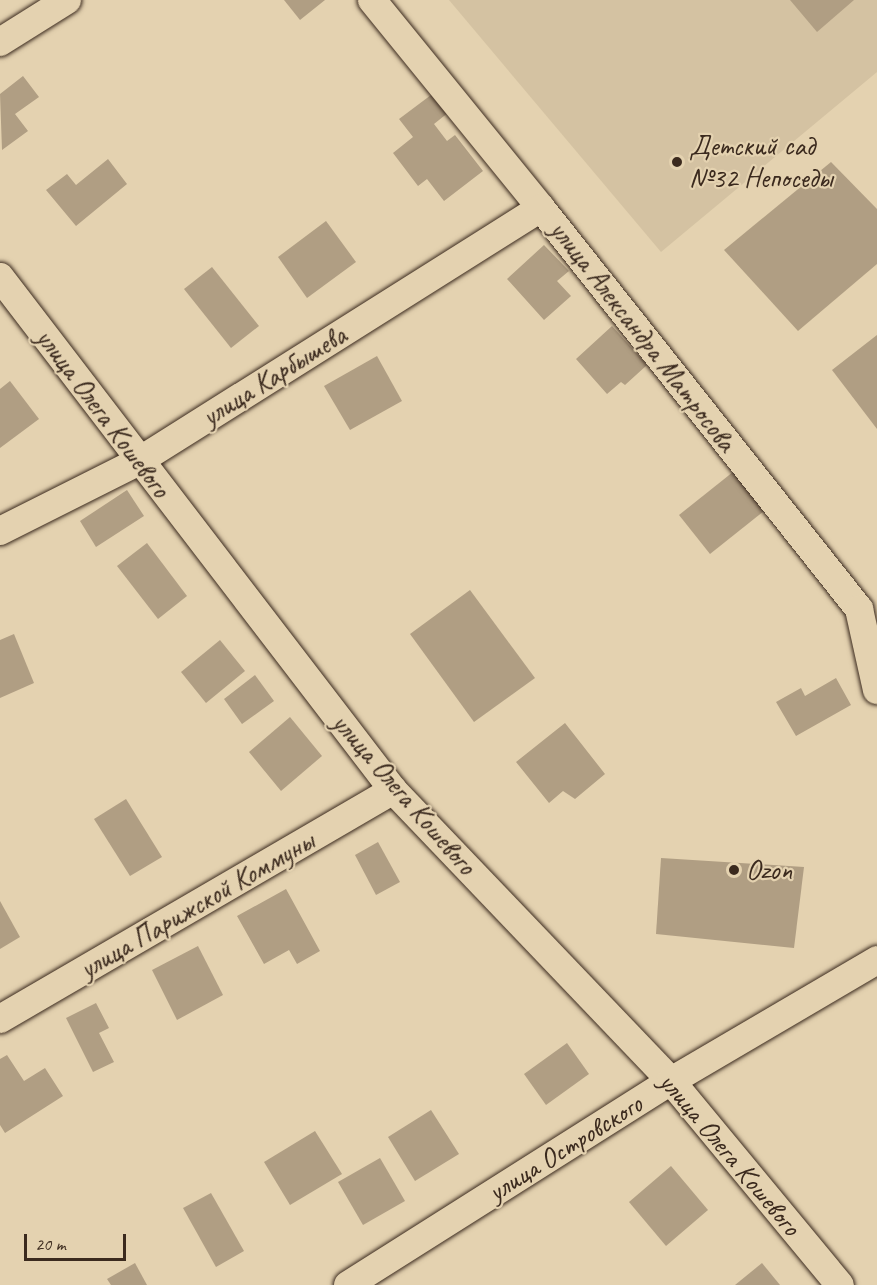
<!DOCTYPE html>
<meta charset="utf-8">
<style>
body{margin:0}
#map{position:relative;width:877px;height:1285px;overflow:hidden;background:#e4d2b0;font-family:Caveat,sans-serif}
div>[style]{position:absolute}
.built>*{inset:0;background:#d4c2a2}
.building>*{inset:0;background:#b09e83}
.roads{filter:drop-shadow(0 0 2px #3b2a1e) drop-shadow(0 0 2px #3b2a1e)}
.minor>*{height:28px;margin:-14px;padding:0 14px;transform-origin:14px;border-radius:14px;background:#e4d2b0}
.dots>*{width:16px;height:16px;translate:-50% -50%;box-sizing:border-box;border:3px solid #e4d2b0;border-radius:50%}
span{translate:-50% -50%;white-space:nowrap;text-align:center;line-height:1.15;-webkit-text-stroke:4.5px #e4d2b0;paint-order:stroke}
.poi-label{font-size:28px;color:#3b2a1e}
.left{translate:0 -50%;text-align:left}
.street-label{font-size:28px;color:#3b2a1e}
.scale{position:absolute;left:24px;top:1234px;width:102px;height:27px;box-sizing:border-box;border:3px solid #3b2a1e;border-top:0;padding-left:8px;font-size:18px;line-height:21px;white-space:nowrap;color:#3b2a1e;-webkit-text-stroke:4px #e4d2b0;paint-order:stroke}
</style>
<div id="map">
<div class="built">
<div style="clip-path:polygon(449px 0,877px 0,877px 72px,661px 252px)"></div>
</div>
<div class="building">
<div style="clip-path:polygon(284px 0,325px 0,300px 20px)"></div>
<div style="clip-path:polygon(790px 0,854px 0,817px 32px)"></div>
<div style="clip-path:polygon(23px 76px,39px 97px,15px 114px,28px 131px,2px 150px,0 94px)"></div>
<div style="clip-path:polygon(439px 89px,454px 108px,434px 124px,447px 141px,455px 135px,483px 171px,444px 201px,427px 179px,418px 186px,393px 153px,413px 137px,399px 119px)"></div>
<div style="clip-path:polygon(108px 159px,127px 184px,76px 226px,46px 190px,67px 174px,76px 185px)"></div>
<div style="clip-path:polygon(831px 162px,877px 209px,877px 264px,798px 331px,724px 250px)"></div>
<div style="clip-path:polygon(326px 221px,356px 262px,307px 298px,278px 257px)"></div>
<div style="clip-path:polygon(544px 245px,569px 271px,557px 281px,571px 296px,544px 320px,507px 279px)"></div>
<div style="clip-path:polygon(212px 267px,259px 326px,231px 348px,184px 289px)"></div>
<div style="clip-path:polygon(612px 326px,647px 365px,625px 385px,621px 382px,607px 394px,576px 359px)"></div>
<div style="clip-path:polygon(877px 335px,877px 429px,832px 370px)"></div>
<div style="clip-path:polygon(377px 356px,402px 401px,350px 430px,324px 386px)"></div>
<div style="clip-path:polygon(10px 381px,39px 419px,0 448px,0 389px)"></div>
<div style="clip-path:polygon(738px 468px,769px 507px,710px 554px,679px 515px)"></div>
<div style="clip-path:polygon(127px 490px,144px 516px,96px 547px,80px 521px)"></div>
<div style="clip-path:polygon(147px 543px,187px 596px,158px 619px,117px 566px)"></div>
<div style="clip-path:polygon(470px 590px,535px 678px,474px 722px,410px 634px)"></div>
<div style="clip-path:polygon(14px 634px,34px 683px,0 698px,0 640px)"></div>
<div style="clip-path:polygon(220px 640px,245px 671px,206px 703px,181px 672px)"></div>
<div style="clip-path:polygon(255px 675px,274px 701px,242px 724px,224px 699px)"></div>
<div style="clip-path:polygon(836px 678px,851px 705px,796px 736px,776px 702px,801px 688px,805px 696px)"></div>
<div style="clip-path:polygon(290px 717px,322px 756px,281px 791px,249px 752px)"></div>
<div style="clip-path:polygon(565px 723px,605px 774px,575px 799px,563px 791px,549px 803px,516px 762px)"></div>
<div style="clip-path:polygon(126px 799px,162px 857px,130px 876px,94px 819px)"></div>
<div style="clip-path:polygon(378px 842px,400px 882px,376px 895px,355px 855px)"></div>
<div style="clip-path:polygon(661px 858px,804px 867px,794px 948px,656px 934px)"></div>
<div style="clip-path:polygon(286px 889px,320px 951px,297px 964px,289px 950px,264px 964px,237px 916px)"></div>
<div style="clip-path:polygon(0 901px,20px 937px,0 949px)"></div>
<div style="clip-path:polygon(198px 946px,223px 995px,177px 1020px,152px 970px)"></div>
<div style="clip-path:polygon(96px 1003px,109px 1028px,99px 1033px,114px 1062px,93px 1072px,66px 1018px)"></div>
<div style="clip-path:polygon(567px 1043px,589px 1074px,546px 1105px,524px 1074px)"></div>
<div style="clip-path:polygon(7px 1055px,24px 1081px,45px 1068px,63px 1096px,5px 1133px,0 1125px,0 1059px)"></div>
<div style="clip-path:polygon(431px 1110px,459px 1154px,415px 1181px,388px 1137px)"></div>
<div style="clip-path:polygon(315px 1131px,342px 1174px,290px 1205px,264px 1162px)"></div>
<div style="clip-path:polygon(380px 1158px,405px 1201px,363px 1225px,338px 1182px)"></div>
<div style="clip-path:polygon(671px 1166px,708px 1210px,666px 1246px,629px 1202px)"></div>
<div style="clip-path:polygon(211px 1193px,244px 1251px,216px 1267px,183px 1208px)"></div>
<div style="clip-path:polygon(135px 1263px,147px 1285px,111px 1285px,107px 1279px)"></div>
<div style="clip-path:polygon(762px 1263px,780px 1285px,735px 1285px)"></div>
</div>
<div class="roads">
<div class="minor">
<div style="left:372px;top:0;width:268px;rotate:50.9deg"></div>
<div style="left:541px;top:208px;width:512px;rotate:51.58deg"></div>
<div style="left:859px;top:609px;width:83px;rotate:77.5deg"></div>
<div style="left:0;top:42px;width:79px;rotate:-32.1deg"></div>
<div style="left:0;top:277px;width:646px;rotate:52.54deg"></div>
<div style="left:393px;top:790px;width:402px;rotate:46.3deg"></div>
<div style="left:671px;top:1081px;width:265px;rotate:50.4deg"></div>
<div style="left:0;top:531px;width:156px;rotate:-26.7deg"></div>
<div style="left:139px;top:461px;width:475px;rotate:-32.2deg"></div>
<div style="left:0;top:1019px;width:455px;rotate:-30.2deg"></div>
<div style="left:348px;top:1285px;width:382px;rotate:-32.3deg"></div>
<div style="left:671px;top:1081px;width:239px;rotate:-30.4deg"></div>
</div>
</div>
<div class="dots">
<div style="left:677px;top:162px;background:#3b2a1e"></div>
<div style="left:734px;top:870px;background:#3b2a1e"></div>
</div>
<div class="poi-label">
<span class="left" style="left:689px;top:162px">Детский сад<br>№32 Непоседы</span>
<span class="left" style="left:746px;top:870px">Ozon</span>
</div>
<div class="street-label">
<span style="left:643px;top:336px;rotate:52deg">улица Александра Матросова</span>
<span style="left:274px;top:376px;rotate:-32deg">улица Карбышева</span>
<span style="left:103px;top:413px;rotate:53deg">улица Олега Кошевого</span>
<span style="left:404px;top:794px;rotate:49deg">улица Олега Кошевого</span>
<span style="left:197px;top:905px;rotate:-30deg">улица Парижской Коммуны</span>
<span style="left:565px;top:1148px;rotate:-32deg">улица Островского</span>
<span style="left:730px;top:1154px;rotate:50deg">улица Олега Кошевого</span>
</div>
<div class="scale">20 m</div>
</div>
